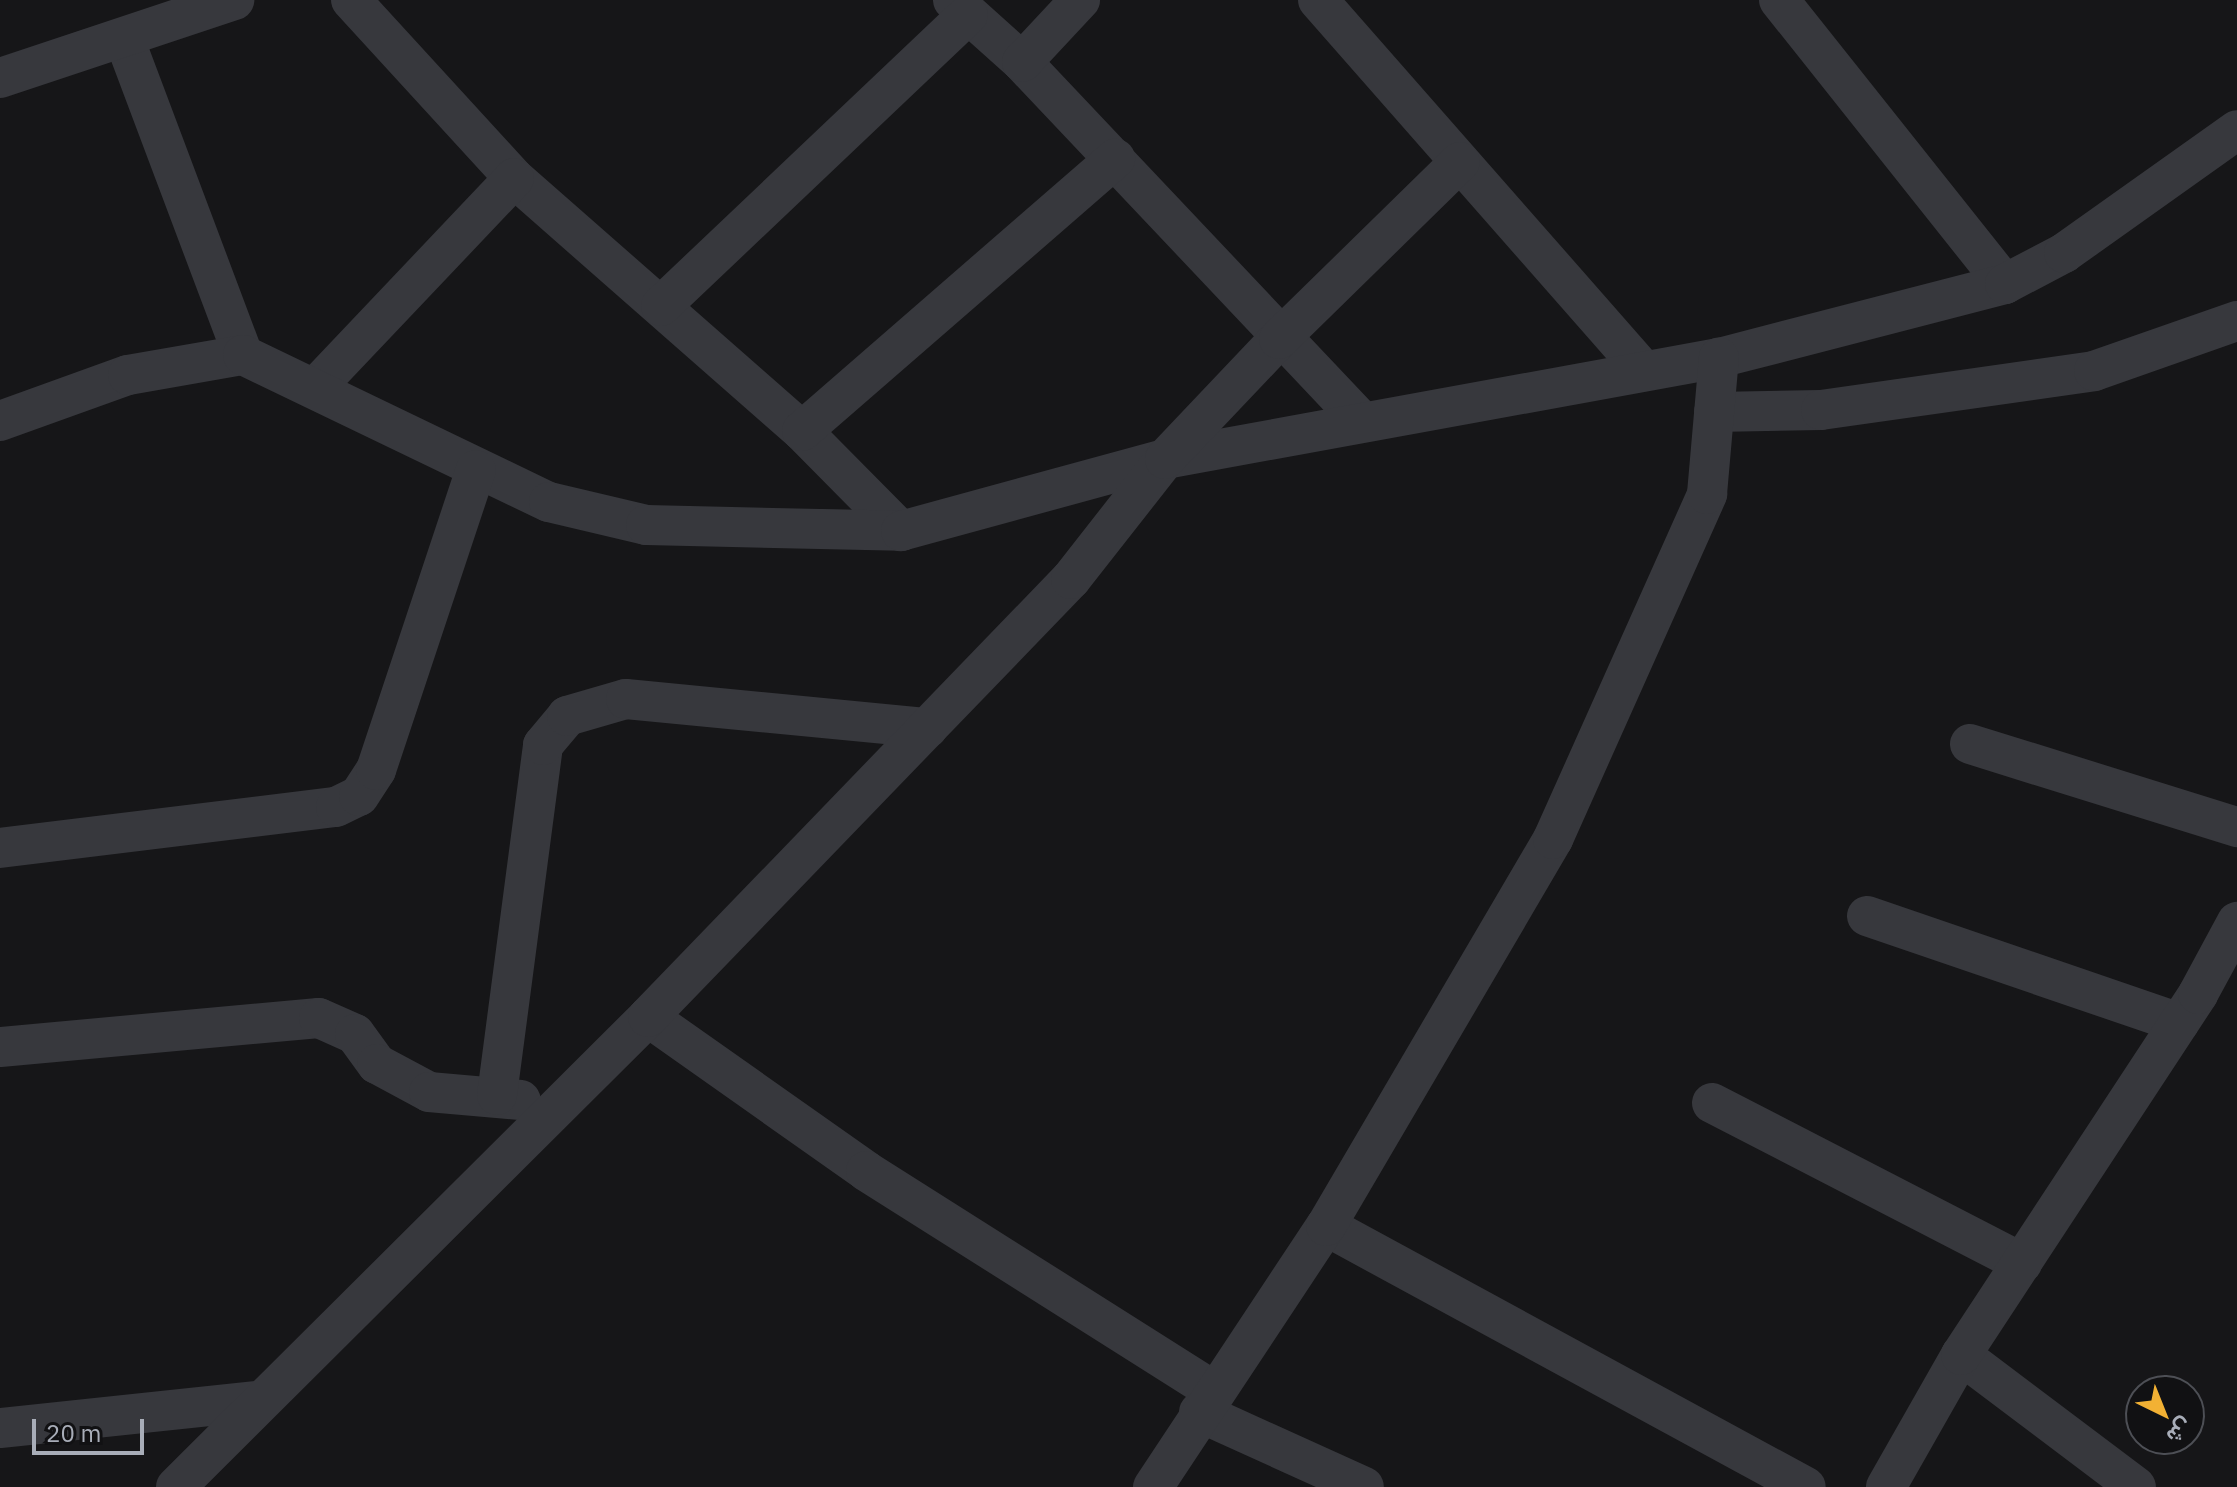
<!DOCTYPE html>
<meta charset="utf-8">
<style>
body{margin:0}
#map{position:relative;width:2237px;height:1487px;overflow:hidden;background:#161618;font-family:"IBM Plex Sans",Vazirmatn,sans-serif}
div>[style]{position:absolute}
.street>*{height:40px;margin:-20px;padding:0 20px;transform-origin:20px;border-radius:20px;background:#37383d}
span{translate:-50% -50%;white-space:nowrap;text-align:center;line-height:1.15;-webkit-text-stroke:6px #111113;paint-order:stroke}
.north{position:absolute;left:2125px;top:1375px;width:80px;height:80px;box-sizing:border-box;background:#111113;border:2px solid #4d4f55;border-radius:50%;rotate:137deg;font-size:22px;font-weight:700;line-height:32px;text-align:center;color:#a8adb8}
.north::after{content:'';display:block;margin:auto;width:28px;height:36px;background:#f2b134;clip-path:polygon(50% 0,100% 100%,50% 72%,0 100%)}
.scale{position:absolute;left:32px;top:1419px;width:112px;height:36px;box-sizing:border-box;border:4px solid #a8adb8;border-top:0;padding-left:10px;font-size:24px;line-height:28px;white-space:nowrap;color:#a8adb8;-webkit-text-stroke:6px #111113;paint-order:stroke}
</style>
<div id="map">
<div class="street">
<div style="left:351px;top:0;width:241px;rotate:47.5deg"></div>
<div style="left:514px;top:178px;width:383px;rotate:41.3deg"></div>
<div style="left:802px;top:431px;width:141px;rotate:45.3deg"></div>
<div style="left:953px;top:0;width:93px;rotate:41.9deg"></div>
<div style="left:1022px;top:62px;width:492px;rotate:46.6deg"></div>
<div style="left:1318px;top:0;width:490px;rotate:48.7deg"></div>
<div style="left:1779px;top:0;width:363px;rotate:51.5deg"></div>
<div style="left:125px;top:41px;width:335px;rotate:69.4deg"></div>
<div style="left:1022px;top:62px;width:85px;rotate:-46.9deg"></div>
<div style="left:0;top:78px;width:247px;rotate:-18.4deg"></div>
<div style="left:661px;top:306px;width:423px;rotate:-43.5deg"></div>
<div style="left:315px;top:388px;width:289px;rotate:-46.5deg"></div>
<div style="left:1714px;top:412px;width:107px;rotate:-1.1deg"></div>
<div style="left:1821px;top:410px;width:276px;rotate:-8.1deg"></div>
<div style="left:2094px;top:371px;width:151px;rotate:-19.3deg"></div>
<div style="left:0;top:421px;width:136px;rotate:-19.8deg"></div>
<div style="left:128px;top:375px;width:117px;rotate:-9.9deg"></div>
<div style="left:243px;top:355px;width:339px;rotate:25.7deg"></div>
<div style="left:549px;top:502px;width:100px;rotate:13.3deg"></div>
<div style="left:646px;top:525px;width:255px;rotate:1.3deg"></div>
<div style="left:901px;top:531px;width:274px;rotate:-15.3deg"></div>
<div style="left:1165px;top:459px;width:563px;rotate:-10.33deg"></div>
<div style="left:1719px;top:358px;width:295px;rotate:-14.5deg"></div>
<div style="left:2005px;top:284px;width:67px;rotate:-27.7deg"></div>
<div style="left:2064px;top:253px;width:212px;rotate:-35.4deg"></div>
<div style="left:802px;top:431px;width:415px;rotate:-41deg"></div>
<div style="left:1970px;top:744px;width:280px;rotate:17.3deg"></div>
<div style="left:0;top:848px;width:338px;rotate:-7deg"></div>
<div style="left:336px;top:807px;width:25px;rotate:-26deg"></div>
<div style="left:359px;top:796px;width:31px;rotate:-57deg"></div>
<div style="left:376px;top:770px;width:316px;rotate:-71.6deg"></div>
<div style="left:1867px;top:916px;width:330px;rotate:18.9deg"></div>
<div style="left:648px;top:1017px;width:267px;rotate:35.2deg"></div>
<div style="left:866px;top:1171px;width:410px;rotate:32.3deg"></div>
<div style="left:0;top:1047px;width:320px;rotate:-5.2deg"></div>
<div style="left:319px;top:1018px;width:39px;rotate:24deg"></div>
<div style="left:355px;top:1034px;width:37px;rotate:54deg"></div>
<div style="left:377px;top:1064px;width:59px;rotate:28.3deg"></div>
<div style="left:429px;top:1092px;width:92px;rotate:5deg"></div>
<div style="left:497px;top:1095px;width:353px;rotate:-82.5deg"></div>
<div style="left:543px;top:745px;width:38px;rotate:-50deg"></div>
<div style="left:567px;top:716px;width:61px;rotate:-16.1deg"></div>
<div style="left:626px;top:699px;width:303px;rotate:5.5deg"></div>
<div style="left:1712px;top:1103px;width:349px;rotate:27.3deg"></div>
<div style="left:1326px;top:1226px;width:546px;rotate:28.54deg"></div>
<div style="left:1961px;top:1355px;width:219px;rotate:37deg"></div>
<div style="left:1199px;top:1412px;width:181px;rotate:24.4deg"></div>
<div style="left:0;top:1428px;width:256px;rotate:-6deg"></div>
<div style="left:176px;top:1487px;width:666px;rotate:-44.88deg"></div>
<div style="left:648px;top:1017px;width:609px;rotate:-46deg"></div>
<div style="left:1071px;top:579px;width:152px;rotate:-51.9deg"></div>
<div style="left:1165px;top:459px;width:166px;rotate:-46.5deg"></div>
<div style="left:1279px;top:339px;width:253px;rotate:-44.4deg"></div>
<div style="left:1153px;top:1487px;width:313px;rotate:-56.5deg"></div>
<div style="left:1326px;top:1226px;width:449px;rotate:-59.6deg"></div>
<div style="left:1553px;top:839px;width:378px;rotate:-65.9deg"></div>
<div style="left:1707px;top:494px;width:137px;rotate:-85deg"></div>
<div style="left:1886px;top:1487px;width:152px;rotate:-60.4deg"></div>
<div style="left:1961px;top:1355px;width:432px;rotate:-56.7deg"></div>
<div style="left:2198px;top:994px;width:82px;rotate:-61.6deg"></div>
</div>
<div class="north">ش</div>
<div class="scale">20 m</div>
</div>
